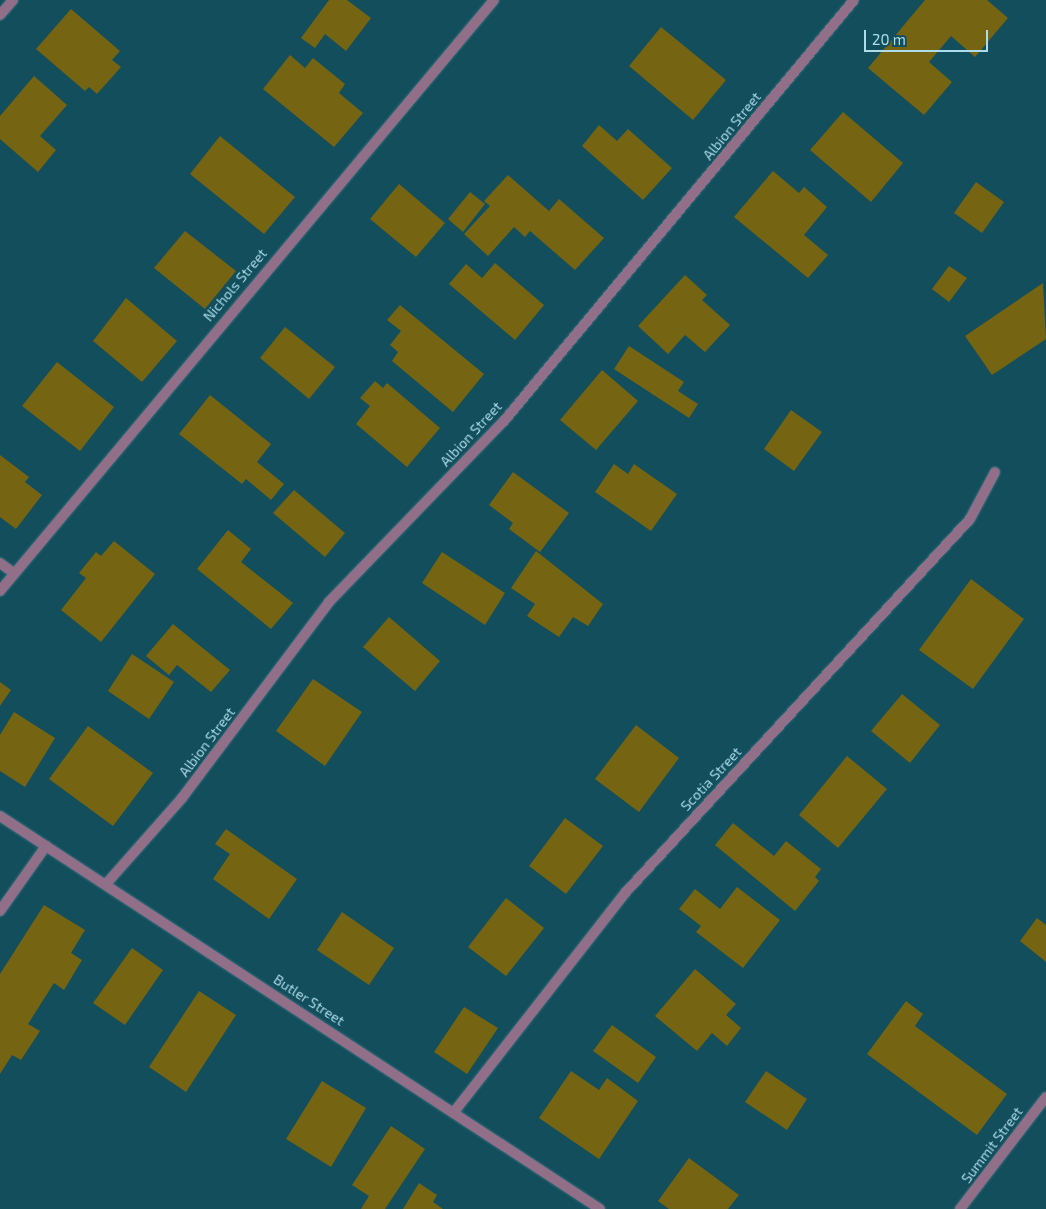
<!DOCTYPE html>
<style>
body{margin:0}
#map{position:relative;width:1046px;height:1209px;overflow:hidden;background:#124e5c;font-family:"Exo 2",sans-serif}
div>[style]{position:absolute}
.building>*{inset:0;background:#756412}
.roads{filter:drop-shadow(0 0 1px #346d7b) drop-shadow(0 0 1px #346d7b)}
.minor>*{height:10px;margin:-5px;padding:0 5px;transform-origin:5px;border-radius:5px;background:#916f88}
span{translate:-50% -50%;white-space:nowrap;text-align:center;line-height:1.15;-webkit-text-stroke:4.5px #124e5c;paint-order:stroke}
.street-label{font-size:14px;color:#addcea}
.scale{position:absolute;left:864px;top:30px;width:124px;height:22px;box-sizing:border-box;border:2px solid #addcea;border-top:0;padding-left:6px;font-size:15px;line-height:18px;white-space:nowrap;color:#addcea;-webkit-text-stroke:4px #124e5c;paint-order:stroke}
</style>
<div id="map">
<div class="building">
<div style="clip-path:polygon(329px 0,347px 0,371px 18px,346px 51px,325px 34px,315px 48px,301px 38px)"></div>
<div style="clip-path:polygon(925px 0,987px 0,1008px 18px,975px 57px,951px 36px,929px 62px,952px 82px,924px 115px,868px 68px)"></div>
<div style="clip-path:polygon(71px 9px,120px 51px,112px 60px,121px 67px,97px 94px,89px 87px,85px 91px,36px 49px)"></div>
<div style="clip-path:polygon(661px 27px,726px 80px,693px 120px,629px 66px)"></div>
<div style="clip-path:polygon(290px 55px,305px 68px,313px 58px,345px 84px,339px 93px,363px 113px,334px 147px,263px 89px)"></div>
<div style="clip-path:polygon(34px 76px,67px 105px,40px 136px,56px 150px,38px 172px,0 139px,0 116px)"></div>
<div style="clip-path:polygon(843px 112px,903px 163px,871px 202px,810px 150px)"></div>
<div style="clip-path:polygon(599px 125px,617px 141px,628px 129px,672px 168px,643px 200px,582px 146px)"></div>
<div style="clip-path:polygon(220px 136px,295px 197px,264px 234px,190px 174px)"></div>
<div style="clip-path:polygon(773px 171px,799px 193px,804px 187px,827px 207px,804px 235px,828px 255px,808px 278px,734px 217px)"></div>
<div style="clip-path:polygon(508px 175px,549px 211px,559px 199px,604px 238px,575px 270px,530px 231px,525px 237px,514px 227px,488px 256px,464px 234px,490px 206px,484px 201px)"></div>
<div style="clip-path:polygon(976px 182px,1004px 202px,982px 233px,954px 213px)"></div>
<div style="clip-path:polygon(399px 184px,445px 223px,416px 257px,370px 219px)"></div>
<div style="clip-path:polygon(470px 192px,485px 204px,463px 232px,448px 219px)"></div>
<div style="clip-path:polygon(185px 231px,236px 271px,205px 309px,154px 268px)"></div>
<div style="clip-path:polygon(495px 263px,544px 305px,515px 340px,449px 284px,466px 264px,482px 278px)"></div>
<div style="clip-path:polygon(949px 266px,967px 278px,949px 302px,932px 289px)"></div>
<div style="clip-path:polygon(685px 275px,707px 295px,702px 300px,730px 325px,705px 352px,685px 335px,668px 354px,638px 326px)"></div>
<div style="clip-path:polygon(1043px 283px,1046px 339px,992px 375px,965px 336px)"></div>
<div style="clip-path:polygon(126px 298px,177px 341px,142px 382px,93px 341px)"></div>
<div style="clip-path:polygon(400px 305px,484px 374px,453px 412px,392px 361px,398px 352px,390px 345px,401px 331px,387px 320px)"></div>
<div style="clip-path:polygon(285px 327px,335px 367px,309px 399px,260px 358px)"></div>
<div style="clip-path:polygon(629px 346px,684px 382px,678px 391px,698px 404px,689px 418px,614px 369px)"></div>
<div style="clip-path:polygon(57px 362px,114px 407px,80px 451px,22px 406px)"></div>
<div style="clip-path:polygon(602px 370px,638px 401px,596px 450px,560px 420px)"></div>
<div style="clip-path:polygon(375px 381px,383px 388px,387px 383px,440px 428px,407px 467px,356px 424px,370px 406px,360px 398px)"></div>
<div style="clip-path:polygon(210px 395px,271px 444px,257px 462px,284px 484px,271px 500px,246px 479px,242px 484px,179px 434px)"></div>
<div style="clip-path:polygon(791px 410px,822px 432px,794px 471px,764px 449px)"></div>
<div style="clip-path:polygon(0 455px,29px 477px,25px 482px,42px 495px,16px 529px,0 517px)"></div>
<div style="clip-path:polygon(614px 464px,628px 474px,634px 464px,677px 494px,651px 531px,595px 492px)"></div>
<div style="clip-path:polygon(513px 472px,569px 513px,540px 552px,509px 529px,513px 523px,489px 505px)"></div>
<div style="clip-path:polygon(294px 490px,345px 533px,325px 557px,273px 513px)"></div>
<div style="clip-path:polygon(228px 530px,251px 549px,241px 562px,293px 603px,271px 629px,197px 569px)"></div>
<div style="clip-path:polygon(114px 541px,155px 574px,101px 642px,61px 610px,86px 578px,79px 573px,96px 552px,101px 556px)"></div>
<div style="clip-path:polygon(536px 551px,603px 604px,588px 626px,573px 617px,559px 637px,527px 616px,535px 604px,511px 588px)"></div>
<div style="clip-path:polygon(442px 552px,505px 593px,485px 625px,422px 583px)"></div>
<div style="clip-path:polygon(971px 579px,1024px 619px,973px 689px,919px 650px)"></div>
<div style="clip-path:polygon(389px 617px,440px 661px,415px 691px,363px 647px)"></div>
<div style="clip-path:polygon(173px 624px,230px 670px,211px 692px,177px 665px,169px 675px,146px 656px)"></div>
<div style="clip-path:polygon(132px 654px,174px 682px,149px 719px,108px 691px)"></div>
<div style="clip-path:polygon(313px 679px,362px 712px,325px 766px,276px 731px)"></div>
<div style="clip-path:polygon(0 682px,11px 690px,0 706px)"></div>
<div style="clip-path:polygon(902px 694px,940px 725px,910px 763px,871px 731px)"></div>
<div style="clip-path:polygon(14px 712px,55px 738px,25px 787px,0 771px,0 735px)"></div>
<div style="clip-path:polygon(636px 725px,679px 758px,639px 812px,595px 779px)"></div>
<div style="clip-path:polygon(88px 726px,153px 773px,113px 826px,49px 779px)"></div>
<div style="clip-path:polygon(847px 756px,887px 789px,838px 848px,799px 815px)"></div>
<div style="clip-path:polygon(565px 818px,603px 846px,566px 894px,529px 866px)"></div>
<div style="clip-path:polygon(733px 823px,774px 856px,786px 841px,821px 869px,815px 877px,819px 881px,795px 911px,715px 845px)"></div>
<div style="clip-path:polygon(226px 829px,297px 879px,269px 919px,213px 879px,230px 854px,215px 844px)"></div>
<div style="clip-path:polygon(737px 887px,780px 920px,743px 968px,696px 932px,701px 926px,679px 909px,695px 889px,720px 909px)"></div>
<div style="clip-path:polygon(506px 898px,544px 928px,506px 976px,468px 947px)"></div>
<div style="clip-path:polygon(44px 905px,85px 930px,71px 953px,82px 960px,64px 990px,54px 983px,28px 1024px,40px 1031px,21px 1060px,12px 1055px,0 1074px,0 974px)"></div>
<div style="clip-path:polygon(342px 912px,394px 948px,369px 985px,317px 950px)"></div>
<div style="clip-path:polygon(1037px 918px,1046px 925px,1046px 962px,1020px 941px)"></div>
<div style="clip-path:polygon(132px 948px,163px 970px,125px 1025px,93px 1003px)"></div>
<div style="clip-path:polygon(695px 969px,736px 1004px,726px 1015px,741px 1028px,727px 1046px,712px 1033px,697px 1051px,655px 1016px)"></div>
<div style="clip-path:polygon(199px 991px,236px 1015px,186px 1092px,149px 1067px)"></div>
<div style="clip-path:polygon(906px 1001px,923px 1014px,915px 1026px,1007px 1094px,977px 1135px,867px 1054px)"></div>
<div style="clip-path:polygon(464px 1007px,498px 1028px,467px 1074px,434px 1052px)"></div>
<div style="clip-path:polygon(612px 1025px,656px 1057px,638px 1083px,593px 1051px)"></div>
<div style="clip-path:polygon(571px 1071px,599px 1090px,607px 1078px,638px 1101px,599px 1159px,539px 1118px)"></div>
<div style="clip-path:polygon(766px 1071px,807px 1099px,787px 1130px,745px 1102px)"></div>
<div style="clip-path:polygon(322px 1081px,366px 1108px,331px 1167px,286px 1139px)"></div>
<div style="clip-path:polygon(391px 1126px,425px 1149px,385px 1209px,361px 1209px,369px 1196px,352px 1185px)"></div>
<div style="clip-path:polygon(689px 1158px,739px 1195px,728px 1209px,669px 1209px,658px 1201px)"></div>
<div style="clip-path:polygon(419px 1183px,437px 1195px,433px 1202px,443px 1209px,403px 1209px)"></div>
</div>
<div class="roads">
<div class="minor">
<div style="left:0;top:15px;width:20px;rotate:-49deg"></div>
<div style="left:0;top:563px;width:17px;rotate:36deg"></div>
<div style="left:0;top:591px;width:770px;rotate:-50.11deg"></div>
<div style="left:0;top:816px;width:717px;rotate:33.22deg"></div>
<div style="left:106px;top:884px;width:115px;rotate:-48.5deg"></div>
<div style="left:182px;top:798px;width:245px;rotate:-53.1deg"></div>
<div style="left:329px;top:602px;width:252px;rotate:-46deg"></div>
<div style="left:504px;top:421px;width:547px;rotate:-50.26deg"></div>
<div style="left:0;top:911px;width:80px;rotate:-54.7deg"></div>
<div style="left:454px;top:1112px;width:279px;rotate:-52deg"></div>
<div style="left:626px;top:892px;width:507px;rotate:-47.32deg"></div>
<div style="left:970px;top:519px;width:53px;rotate:-62deg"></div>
<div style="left:960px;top:1209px;width:141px;rotate:-52.5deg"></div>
</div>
</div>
<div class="street-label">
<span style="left:732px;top:126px;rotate:-51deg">Albion Street</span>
<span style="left:235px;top:285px;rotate:-50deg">Nichols Street</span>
<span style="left:471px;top:434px;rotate:-47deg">Albion Street</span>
<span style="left:207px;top:742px;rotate:-53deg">Albion Street</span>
<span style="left:711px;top:779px;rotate:-47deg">Scotia Street</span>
<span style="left:309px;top:1000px;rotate:33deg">Butler Street</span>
<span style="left:992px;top:1145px;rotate:-53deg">Summit Street</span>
</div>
<div class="scale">20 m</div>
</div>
